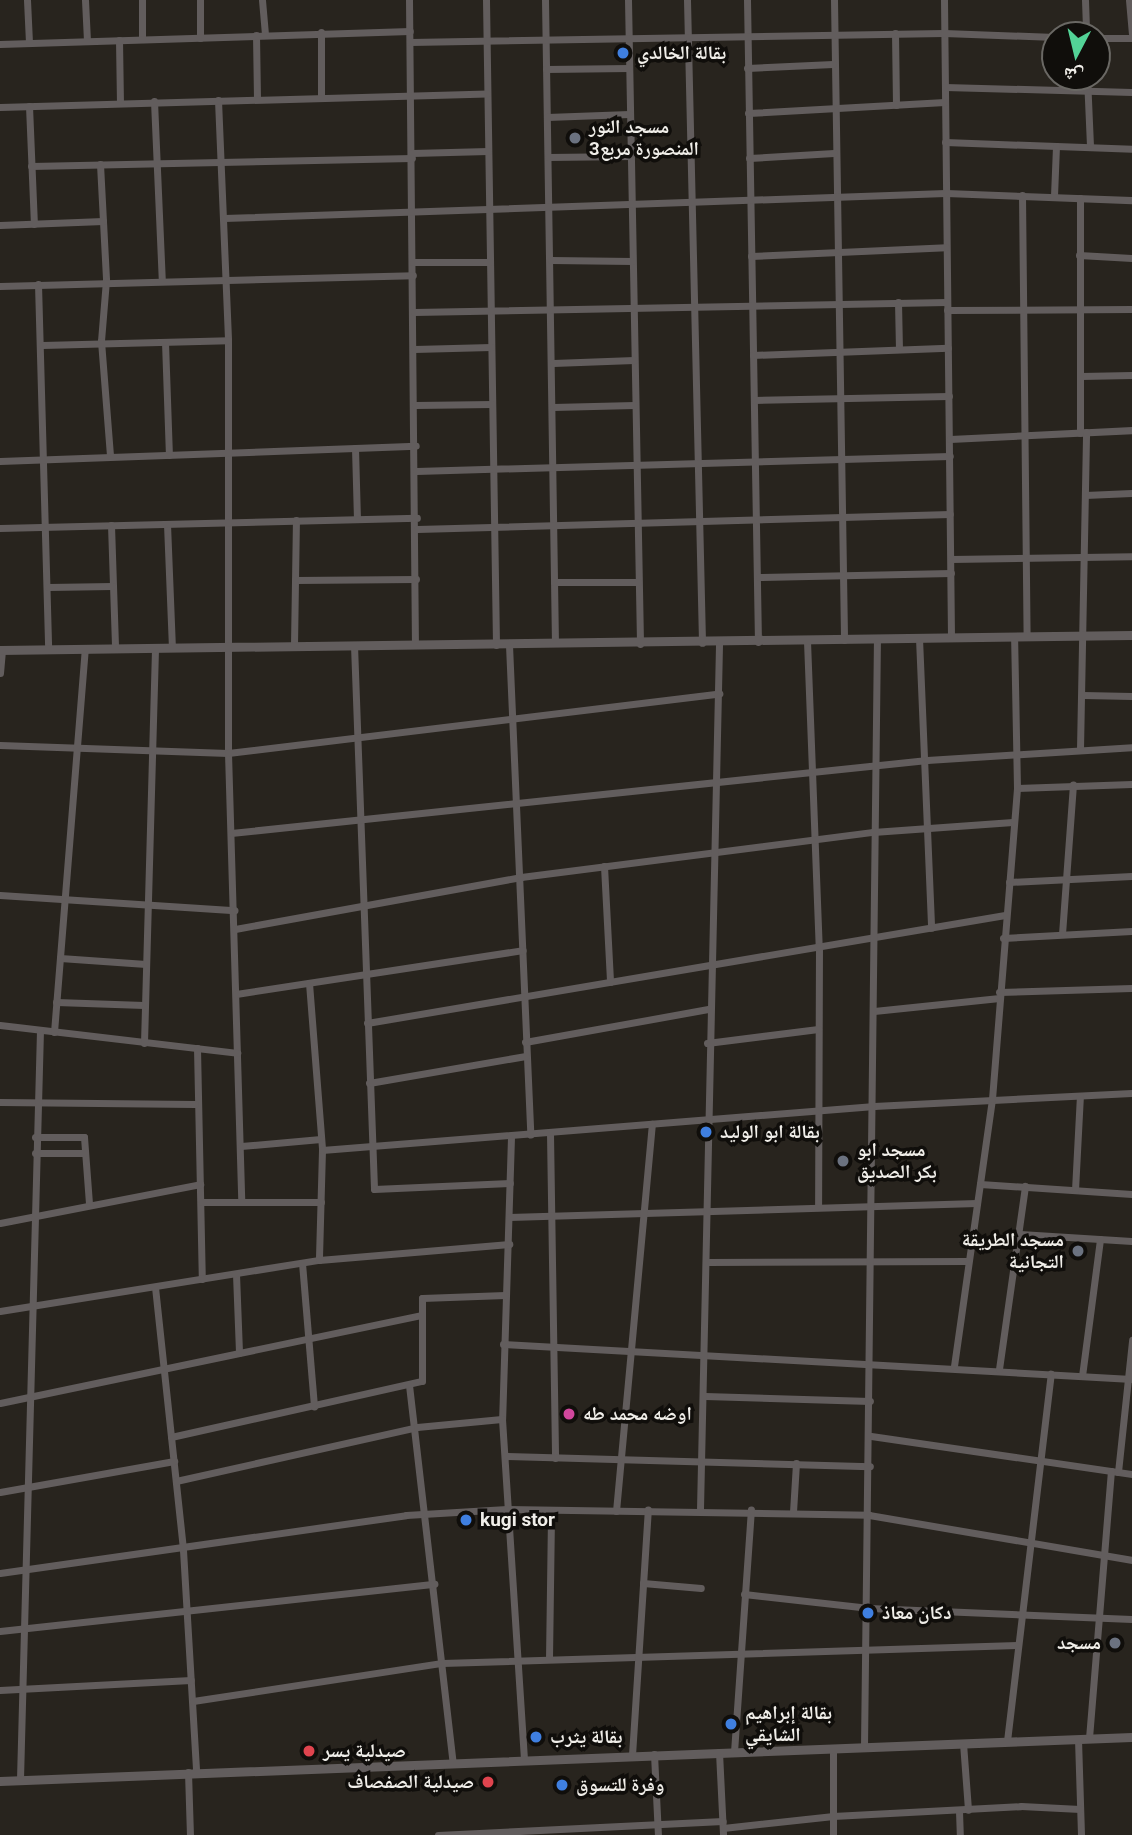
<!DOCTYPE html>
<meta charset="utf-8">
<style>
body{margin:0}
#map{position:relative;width:1132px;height:1835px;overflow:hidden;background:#28241e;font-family:Roboto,"Noto Naskh Arabic",sans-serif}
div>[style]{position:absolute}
.minor>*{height:7px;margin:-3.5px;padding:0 3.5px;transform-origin:3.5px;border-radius:3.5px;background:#625d5d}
.tertiary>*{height:9px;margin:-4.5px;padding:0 4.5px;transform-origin:4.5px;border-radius:4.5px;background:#625d5d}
.dots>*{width:19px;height:19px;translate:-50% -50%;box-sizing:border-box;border:4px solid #100e0b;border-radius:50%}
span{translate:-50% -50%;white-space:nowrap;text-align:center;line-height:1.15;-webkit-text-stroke:7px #100e0b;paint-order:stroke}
.poi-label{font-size:19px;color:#f0eee9;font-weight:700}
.left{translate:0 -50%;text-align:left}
.right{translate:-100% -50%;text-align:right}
.north{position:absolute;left:1041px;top:21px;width:70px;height:70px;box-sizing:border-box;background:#100e0b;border:2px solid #6a6864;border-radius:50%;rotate:187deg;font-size:19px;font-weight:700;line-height:28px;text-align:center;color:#f0eee9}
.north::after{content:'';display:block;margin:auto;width:24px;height:32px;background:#53d397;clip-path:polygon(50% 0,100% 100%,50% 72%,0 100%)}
</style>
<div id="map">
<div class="minor">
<div style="left:27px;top:0;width:43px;rotate:87.3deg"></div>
<div style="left:85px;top:0;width:41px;rotate:87.2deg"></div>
<div style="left:142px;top:0;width:39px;rotate:90deg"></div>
<div style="left:200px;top:0;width:38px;rotate:90deg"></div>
<div style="left:262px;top:0;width:35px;rotate:85deg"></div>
<div style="left:409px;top:0;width:644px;rotate:89.47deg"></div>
<div style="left:486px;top:0;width:645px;rotate:89.11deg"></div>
<div style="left:545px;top:0;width:643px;rotate:89.11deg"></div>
<div style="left:628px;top:0;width:644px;rotate:88.93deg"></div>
<div style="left:687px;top:0;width:643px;rotate:88.66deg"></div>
<div style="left:747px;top:0;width:642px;rotate:89.02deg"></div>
<div style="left:834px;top:0;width:640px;rotate:89.1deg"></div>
<div style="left:944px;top:0;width:637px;rotate:89.37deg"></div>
<div style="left:1085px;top:0;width:35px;rotate:88deg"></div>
<div style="left:1129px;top:0;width:33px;rotate:85deg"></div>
<div style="left:895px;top:33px;width:72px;rotate:89.2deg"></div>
<div style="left:256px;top:35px;width:64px;rotate:89.1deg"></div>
<div style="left:1097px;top:38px;width:35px"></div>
<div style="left:119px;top:40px;width:62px;rotate:89.1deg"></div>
<div style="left:410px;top:42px;width:534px;rotate:-0.97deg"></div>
<div style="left:944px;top:33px;width:111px;rotate:2.1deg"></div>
<div style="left:0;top:44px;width:410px;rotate:-1.8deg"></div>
<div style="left:747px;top:68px;width:86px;rotate:-2.7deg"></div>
<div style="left:546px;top:69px;width:83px;rotate:-0.7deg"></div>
<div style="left:1087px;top:77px;width:70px;rotate:87.5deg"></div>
<div style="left:945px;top:87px;width:187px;rotate:1.5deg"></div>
<div style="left:321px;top:98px;width:66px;rotate:-90deg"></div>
<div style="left:218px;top:100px;width:240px;rotate:87.6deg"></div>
<div style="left:228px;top:340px;width:413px;rotate:90deg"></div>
<div style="left:228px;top:753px;width:449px;rotate:88.3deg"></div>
<div style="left:154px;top:101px;width:180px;rotate:87.5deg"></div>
<div style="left:29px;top:106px;width:118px;rotate:87.6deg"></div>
<div style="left:0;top:107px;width:487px;rotate:-1.6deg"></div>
<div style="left:748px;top:113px;width:197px;rotate:-3.2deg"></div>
<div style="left:547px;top:117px;width:82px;rotate:-2.1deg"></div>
<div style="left:945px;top:142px;width:187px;rotate:2.1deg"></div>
<div style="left:412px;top:153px;width:76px;rotate:-1.5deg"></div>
<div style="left:548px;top:157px;width:83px;rotate:-0.7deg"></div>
<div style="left:749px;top:158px;width:85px;rotate:-3.4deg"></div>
<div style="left:100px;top:164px;width:116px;rotate:87deg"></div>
<div style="left:106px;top:280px;width:61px;rotate:94.7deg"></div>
<div style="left:101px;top:341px;width:115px;rotate:85.5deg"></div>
<div style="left:31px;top:166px;width:381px;rotate:-1.2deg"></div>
<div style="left:1022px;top:195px;width:442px;rotate:89.4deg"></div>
<div style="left:1054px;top:196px;width:50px;rotate:-87.7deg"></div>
<div style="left:224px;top:218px;width:722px;rotate:-1.98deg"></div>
<div style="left:946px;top:193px;width:186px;rotate:2.2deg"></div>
<div style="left:0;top:225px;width:103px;rotate:-2.2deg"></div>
<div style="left:1079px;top:255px;width:53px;rotate:3.2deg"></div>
<div style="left:751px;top:256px;width:195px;rotate:-2.6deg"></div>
<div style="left:551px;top:260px;width:81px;rotate:0.7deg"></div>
<div style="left:413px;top:262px;width:77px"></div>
<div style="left:38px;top:284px;width:365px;rotate:88.4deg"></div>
<div style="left:0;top:286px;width:413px;rotate:-1.5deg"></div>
<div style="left:898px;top:302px;width:47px;rotate:88.8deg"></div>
<div style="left:947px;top:310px;width:185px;rotate:-0.3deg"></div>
<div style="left:414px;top:312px;width:533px;rotate:-1.07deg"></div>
<div style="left:165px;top:342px;width:113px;rotate:88deg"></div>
<div style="left:42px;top:345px;width:186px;rotate:-1.5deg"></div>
<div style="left:414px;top:349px;width:77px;rotate:-1.5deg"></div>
<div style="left:753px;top:355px;width:195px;rotate:-2.1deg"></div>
<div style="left:553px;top:363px;width:81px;rotate:-2.1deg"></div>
<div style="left:1081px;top:376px;width:51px;rotate:-1.1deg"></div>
<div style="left:754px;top:400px;width:195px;rotate:-1.2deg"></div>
<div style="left:415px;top:405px;width:77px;rotate:-0.7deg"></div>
<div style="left:553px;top:407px;width:81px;rotate:-1.4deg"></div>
<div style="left:1080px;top:433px;width:235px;rotate:-90deg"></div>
<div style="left:950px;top:439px;width:182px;rotate:-2.8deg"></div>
<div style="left:355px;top:448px;width:71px;rotate:88.4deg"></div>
<div style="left:0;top:461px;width:416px;rotate:-2.1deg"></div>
<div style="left:416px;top:471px;width:534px;rotate:-1.61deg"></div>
<div style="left:1085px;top:495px;width:47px;rotate:-2.4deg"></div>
<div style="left:167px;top:524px;width:123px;rotate:87.7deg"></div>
<div style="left:111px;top:525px;width:123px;rotate:88.1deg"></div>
<div style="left:0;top:528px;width:417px;rotate:-1.4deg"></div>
<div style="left:417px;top:529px;width:533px;rotate:-1.61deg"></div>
<div style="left:951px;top:559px;width:181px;rotate:-0.9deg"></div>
<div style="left:759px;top:577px;width:192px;rotate:-1.2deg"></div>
<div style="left:295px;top:580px;width:121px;rotate:-0.5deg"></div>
<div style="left:554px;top:582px;width:84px"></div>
<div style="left:48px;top:587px;width:64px;rotate:-0.9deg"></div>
<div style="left:919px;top:638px;width:290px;rotate:87.6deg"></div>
<div style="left:807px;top:641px;width:306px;rotate:87.8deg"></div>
<div style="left:819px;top:947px;width:260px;rotate:90.2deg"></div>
<div style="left:294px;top:645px;width:125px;rotate:-89.1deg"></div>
<div style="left:354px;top:645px;width:544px;rotate:87.89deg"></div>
<div style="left:374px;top:1189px;width:136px;rotate:-2.5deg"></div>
<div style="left:509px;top:645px;width:490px;rotate:87.5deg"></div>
<div style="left:0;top:673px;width:23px;rotate:-85deg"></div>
<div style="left:1083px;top:695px;width:49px;rotate:1.2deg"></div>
<div style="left:0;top:745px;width:228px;rotate:2deg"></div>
<div style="left:228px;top:753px;width:495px;rotate:-6.9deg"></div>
<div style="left:1080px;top:749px;width:317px;rotate:-88.9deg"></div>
<div style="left:1017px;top:788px;width:115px;rotate:-2deg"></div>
<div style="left:231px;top:833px;width:700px;rotate:-5.99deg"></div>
<div style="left:927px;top:760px;width:205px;rotate:-3.6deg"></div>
<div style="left:604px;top:866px;width:116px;rotate:87deg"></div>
<div style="left:1009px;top:882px;width:123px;rotate:-2.8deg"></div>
<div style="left:0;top:895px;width:235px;rotate:3.7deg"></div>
<div style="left:235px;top:929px;width:291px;rotate:-10.3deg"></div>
<div style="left:521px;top:877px;width:355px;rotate:-7.3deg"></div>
<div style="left:873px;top:832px;width:140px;rotate:-4.1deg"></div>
<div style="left:1062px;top:934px;width:150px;rotate:-85.8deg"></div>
<div style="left:1003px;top:938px;width:129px;rotate:-3.1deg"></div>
<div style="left:60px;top:958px;width:86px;rotate:4deg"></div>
<div style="left:309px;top:983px;width:168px;rotate:85.5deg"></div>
<div style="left:322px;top:1150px;width:110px;rotate:91.6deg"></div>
<div style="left:999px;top:992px;width:133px;rotate:-1.7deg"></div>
<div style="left:236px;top:994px;width:290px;rotate:-8.7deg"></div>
<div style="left:56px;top:1002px;width:88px;rotate:2deg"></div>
<div style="left:874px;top:1011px;width:126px;rotate:-5.9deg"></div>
<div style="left:367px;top:1023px;width:647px;rotate:-9.61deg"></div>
<div style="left:0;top:1025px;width:239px;rotate:6.7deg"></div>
<div style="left:54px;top:1032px;width:384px;rotate:-85.4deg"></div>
<div style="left:525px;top:1042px;width:186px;rotate:-10.2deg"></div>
<div style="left:144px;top:1043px;width:396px;rotate:-88.4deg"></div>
<div style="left:707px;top:1043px;width:112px;rotate:-7.2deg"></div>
<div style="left:197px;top:1048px;width:231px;rotate:88.8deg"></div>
<div style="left:369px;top:1083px;width:159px;rotate:-9.8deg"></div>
<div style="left:0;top:1102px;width:195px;rotate:0.6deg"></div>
<div style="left:550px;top:1134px;width:324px;rotate:89.1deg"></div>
<div style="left:35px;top:1137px;width:49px"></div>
<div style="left:84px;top:1137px;width:67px;rotate:85.7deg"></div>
<div style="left:511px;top:1137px;width:282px;rotate:91.8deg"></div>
<div style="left:502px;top:1419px;width:342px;rotate:86.3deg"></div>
<div style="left:241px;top:1146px;width:80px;rotate:-5deg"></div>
<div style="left:322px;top:1150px;width:554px;rotate:-4.56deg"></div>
<div style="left:874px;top:1106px;width:258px;rotate:-2.9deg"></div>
<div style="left:35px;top:1153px;width:50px"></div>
<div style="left:980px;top:1184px;width:152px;rotate:3.8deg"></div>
<div style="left:1075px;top:1190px;width:94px;rotate:-87deg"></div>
<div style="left:202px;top:1202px;width:119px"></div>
<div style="left:509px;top:1217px;width:468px;rotate:-1.7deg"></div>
<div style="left:0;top:1223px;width:204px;rotate:-11deg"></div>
<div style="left:1020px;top:1234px;width:112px;rotate:3.6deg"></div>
<div style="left:708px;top:1262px;width:259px;rotate:-0.2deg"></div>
<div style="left:302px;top:1263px;width:144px;rotate:85.2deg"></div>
<div style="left:236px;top:1274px;width:79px;rotate:87.8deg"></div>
<div style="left:155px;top:1287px;width:264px;rotate:83.9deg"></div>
<div style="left:183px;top:1550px;width:222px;rotate:86.6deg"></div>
<div style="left:0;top:1311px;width:323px;rotate:-9.1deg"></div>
<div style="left:319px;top:1260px;width:191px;rotate:-4.8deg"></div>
<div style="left:503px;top:1344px;width:630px;rotate:3.18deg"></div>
<div style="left:954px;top:1366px;width:270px;rotate:-81.9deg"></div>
<div style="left:992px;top:1099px;width:312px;rotate:-85.4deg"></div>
<div style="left:1017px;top:788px;width:150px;rotate:-91.1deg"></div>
<div style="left:999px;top:1369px;width:185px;rotate:-81.9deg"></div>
<div style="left:1082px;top:1376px;width:138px;rotate:-82.5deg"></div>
<div style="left:409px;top:1385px;width:381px;rotate:83.4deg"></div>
<div style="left:705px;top:1396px;width:165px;rotate:1.7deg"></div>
<div style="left:0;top:1403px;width:430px;rotate:-11.8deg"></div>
<div style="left:871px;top:1436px;width:264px;rotate:8.3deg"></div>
<div style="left:171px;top:1437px;width:257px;rotate:-12.6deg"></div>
<div style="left:422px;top:1381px;width:83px;rotate:-90deg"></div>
<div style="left:422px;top:1298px;width:83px;rotate:-2.1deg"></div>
<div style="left:505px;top:1456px;width:365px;rotate:1.6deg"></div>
<div style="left:1118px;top:1472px;width:133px;rotate:-83.9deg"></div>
<div style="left:176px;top:1481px;width:247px;rotate:-12.6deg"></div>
<div style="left:417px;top:1427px;width:85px;rotate:-5.4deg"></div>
<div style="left:0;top:1492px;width:177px;rotate:-10.1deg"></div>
<div style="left:700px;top:1509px;width:867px;rotate:-88.74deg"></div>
<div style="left:616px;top:1511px;width:389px;rotate:-84.7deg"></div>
<div style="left:793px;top:1512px;width:49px;rotate:-86.5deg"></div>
<div style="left:0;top:1573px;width:410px;rotate:-8.1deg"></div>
<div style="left:406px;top:1515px;width:101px;rotate:-3.4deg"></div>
<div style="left:507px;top:1509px;width:362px;rotate:0.9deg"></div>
<div style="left:869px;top:1515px;width:267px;rotate:9.7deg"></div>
<div style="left:643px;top:1583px;width:58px;rotate:4.9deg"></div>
<div style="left:744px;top:1594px;width:126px;rotate:6.4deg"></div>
<div style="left:869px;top:1608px;width:263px;rotate:2.4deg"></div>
<div style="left:0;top:1631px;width:437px;rotate:-6.2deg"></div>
<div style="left:549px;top:1659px;width:148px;rotate:-89.2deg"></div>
<div style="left:0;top:1690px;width:191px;rotate:-3deg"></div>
<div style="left:193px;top:1701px;width:252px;rotate:-8.7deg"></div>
<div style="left:442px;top:1663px;width:575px;rotate:-1.79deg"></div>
<div style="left:1089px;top:1738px;width:268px;rotate:-85.3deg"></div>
<div style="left:1078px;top:1739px;width:96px;rotate:88.2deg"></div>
<div style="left:1007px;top:1741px;width:370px;rotate:-83.2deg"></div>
<div style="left:963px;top:1743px;width:67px;rotate:85.7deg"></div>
<div style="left:864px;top:1747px;width:1109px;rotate:-89.33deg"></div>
<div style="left:719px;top:1752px;width:83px;rotate:87.2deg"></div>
<div style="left:734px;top:1752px;width:243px;rotate:-86deg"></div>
<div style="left:654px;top:1754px;width:81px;rotate:87.2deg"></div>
<div style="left:632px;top:1755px;width:246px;rotate:-86.3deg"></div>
<div style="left:188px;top:1772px;width:63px;rotate:88.2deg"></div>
<div style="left:20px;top:1779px;width:749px;rotate:-88.47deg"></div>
<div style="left:959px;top:1811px;width:24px;rotate:88deg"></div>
<div style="left:723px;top:1828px;width:111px;rotate:-6.2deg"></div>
<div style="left:833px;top:1816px;width:188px;rotate:-3deg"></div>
<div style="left:1021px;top:1806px;width:59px;rotate:2.9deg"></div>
<div style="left:438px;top:1835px;width:285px;rotate:-2.8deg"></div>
<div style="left:833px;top:1835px;width:86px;rotate:-90deg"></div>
</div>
<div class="tertiary">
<div style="left:0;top:650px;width:1132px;rotate:-0.76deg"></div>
<div style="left:0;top:1781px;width:1133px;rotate:-2.23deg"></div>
</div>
<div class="dots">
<div style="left:623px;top:53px;background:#3f7fe0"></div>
<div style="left:575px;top:138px;background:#6b7280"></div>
<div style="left:706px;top:1132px;background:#3f7fe0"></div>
<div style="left:843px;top:1161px;background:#6b7280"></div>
<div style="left:1078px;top:1251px;background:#6b7280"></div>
<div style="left:569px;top:1414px;background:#d1479c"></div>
<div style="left:466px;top:1520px;background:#3f7fe0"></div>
<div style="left:868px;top:1613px;background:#3f7fe0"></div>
<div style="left:1115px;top:1643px;background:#6b7280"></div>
<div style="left:731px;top:1724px;background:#3f7fe0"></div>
<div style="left:536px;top:1737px;background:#3f7fe0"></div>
<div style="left:309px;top:1751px;background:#e0444e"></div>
<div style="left:488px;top:1782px;background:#e0444e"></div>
<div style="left:562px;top:1785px;background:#3f7fe0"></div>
</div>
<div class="poi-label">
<span class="left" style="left:637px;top:53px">بقالة الخالدي</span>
<span class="left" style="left:589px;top:138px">مسجد النور<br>المنصورة مربع3</span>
<span class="left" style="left:720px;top:1132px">بقالة ابو الوليد</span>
<span class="left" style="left:857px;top:1161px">مسجد ابو<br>بكر الصديق</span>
<span class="right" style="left:1064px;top:1251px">مسجد الطريقة<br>التجانية</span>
<span class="left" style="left:583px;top:1414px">اوضه محمد طه</span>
<span class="left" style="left:480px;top:1520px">kugi stor</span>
<span class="left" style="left:882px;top:1613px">دكان معاذ</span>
<span class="right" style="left:1101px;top:1643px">مسجد</span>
<span class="left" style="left:745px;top:1724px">بقالة إبراهيم<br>الشايقي</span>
<span class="left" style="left:550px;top:1737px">بقالة يثرب</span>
<span class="left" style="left:323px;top:1751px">صيدلية يسر</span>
<span class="right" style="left:474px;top:1782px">صيدلية الصفصاف</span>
<span class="left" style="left:576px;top:1785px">وفرة للتسوق</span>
</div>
<div class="north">ش</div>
</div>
